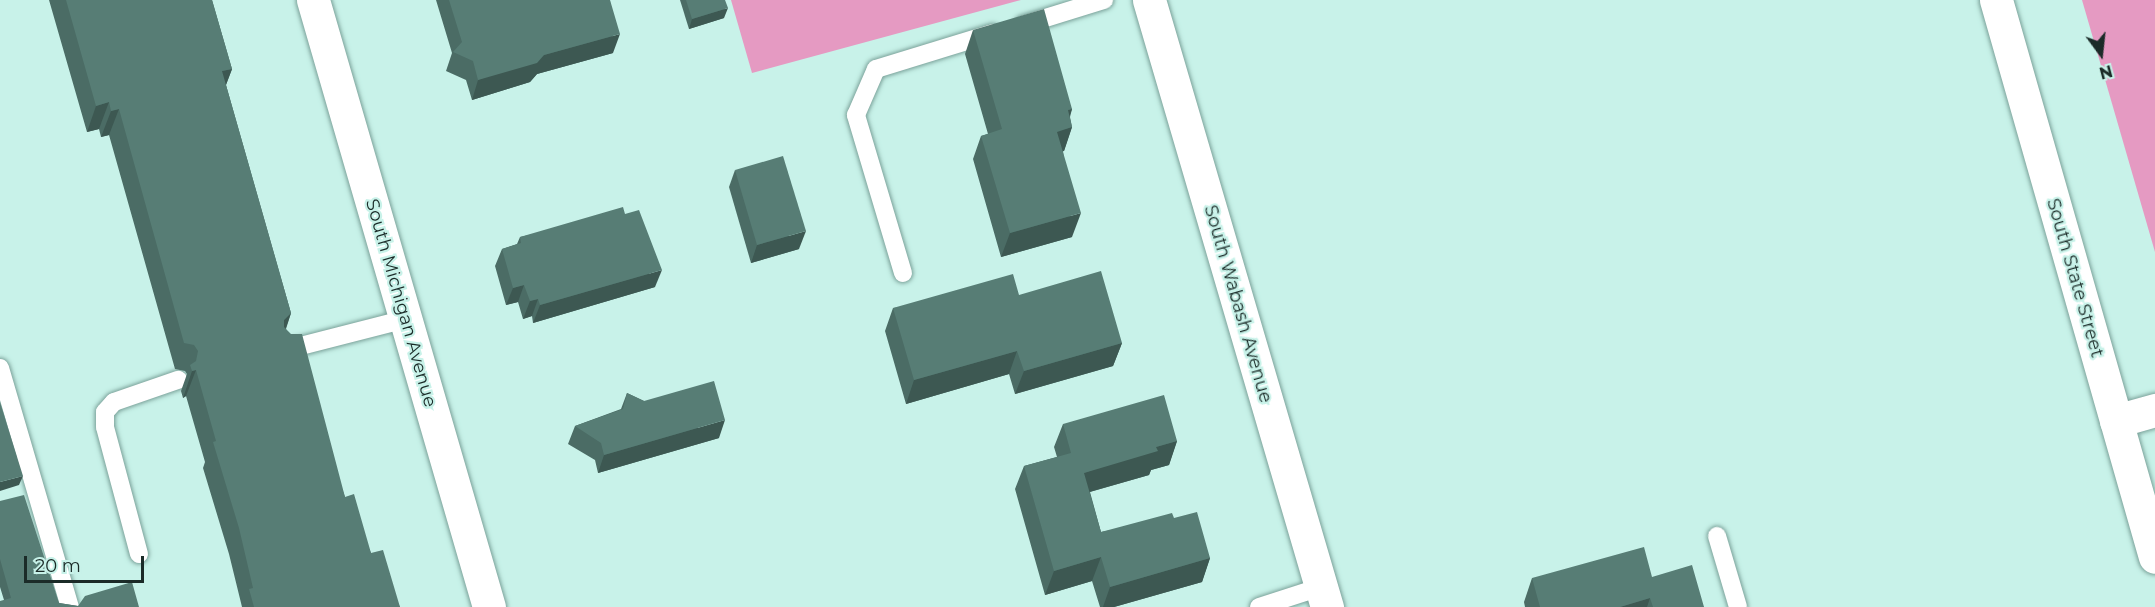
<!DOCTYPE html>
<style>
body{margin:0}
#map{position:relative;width:2155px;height:607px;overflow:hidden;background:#c8f2e9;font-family:Montserrat,sans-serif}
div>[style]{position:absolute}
.green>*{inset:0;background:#e59ac2}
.roads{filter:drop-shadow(0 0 2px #7ba29a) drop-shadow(0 0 2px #7ba29a)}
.service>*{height:18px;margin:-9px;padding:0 9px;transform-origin:9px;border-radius:9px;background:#fff}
.minor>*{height:33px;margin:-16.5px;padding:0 16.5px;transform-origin:16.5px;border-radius:16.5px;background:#fff}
.tertiary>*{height:33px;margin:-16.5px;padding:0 16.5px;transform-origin:16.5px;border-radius:16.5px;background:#fff}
.secondary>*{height:33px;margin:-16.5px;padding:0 16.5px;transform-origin:16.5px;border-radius:16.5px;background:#fff}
.wall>*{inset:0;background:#4b6c65}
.shaded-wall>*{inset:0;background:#3d5852}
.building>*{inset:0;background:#577d75}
span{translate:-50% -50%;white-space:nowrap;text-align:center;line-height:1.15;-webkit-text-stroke:4.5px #c8f2e9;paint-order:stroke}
.street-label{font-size:18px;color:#1b2b28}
.north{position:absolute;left:2071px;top:24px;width:60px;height:60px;-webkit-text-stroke:4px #c8f2e9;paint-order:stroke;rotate:165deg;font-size:16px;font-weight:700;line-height:24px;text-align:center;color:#1b2b28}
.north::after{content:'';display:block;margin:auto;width:21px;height:27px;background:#1b2b28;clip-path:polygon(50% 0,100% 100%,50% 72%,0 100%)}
.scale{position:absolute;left:24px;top:556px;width:120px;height:27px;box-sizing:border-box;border:3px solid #1b2b28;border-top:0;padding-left:8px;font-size:18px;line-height:21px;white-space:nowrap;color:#1b2b28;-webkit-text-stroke:4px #c8f2e9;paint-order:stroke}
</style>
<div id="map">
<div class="green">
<div style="clip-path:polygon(731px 0,1021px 0,752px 73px)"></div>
<div style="clip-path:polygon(2082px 0,2155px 0,2155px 252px)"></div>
</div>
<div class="roads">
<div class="service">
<div style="left:1023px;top:25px;width:85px;rotate:-17.2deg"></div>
<div style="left:903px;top:273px;width:165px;rotate:-106.6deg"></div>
<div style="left:856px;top:115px;width:50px;rotate:-66.5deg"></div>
<div style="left:876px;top:69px;width:122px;rotate:-17.1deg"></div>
<div style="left:285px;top:350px;width:125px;rotate:-14.4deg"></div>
<div style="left:0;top:368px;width:249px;rotate:73.7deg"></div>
<div style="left:1717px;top:536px;width:74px;rotate:73.5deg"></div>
<div style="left:139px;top:554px;width:131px;rotate:-105deg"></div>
<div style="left:105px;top:427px;width:15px;rotate:-90deg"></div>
<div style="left:105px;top:412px;width:13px;rotate:-48deg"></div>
<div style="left:114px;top:402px;width:68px;rotate:-19deg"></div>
<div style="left:1259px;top:607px;width:65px;rotate:-17.9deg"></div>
</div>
<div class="minor">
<div style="left:1149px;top:0;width:633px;rotate:73.66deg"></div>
<div style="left:2116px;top:421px;width:41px;rotate:-15.8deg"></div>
</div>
<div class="tertiary">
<div style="left:313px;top:0;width:632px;rotate:73.83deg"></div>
</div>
<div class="secondary">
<div style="left:1996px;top:0;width:579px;rotate:74.07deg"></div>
</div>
</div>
<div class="wall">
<div style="clip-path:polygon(49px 0,212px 0,232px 69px,226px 85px,291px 313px,286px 329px,345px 497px,371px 553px,400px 607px,242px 607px,229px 554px,203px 468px,205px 462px,186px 396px,183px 398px,181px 391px,187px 374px,185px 371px,175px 369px,109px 135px,101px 137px,99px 129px,87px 132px)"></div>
<div style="clip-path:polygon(436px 0,610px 0,613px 53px,537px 74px,530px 82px,472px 100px,466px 80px,446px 71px,452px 53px)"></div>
<div style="clip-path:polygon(680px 0,725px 0,724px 18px,689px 29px)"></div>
<div style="clip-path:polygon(973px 30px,1072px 109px,1070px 117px,1072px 127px,1064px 151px,1063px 151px,1072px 237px,1001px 257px,973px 159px,981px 136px,988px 134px,965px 54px)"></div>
<div style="clip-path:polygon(735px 170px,799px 249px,751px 263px,729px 187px)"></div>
<div style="clip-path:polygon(625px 214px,655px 287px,533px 323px,532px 316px,523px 319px,518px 302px,506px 305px,495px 266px,502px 249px,517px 244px,520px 237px)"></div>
<div style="clip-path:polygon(1019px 295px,1122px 343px,1113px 366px,1015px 394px,1009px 374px,906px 404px,885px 331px,893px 308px)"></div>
<div style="clip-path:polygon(627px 393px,644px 401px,719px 438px,598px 473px,595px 460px,568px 444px,575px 426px,621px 409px)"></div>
<div style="clip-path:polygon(1063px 424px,1177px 441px,1169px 465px,1151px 470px,1149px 475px,1090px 492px,1101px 532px,1174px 518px,1210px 558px,1202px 582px,1114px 607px,1100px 607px,1092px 581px,1045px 595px,1015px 489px,1024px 466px,1057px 457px,1054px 447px)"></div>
<div style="clip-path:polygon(0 501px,59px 603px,78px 606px,0 607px,4px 600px,0 587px)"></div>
<div style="clip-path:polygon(1652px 577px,1704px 607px,1525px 607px,1524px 602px,1532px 578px)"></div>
</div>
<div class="shaded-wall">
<div style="clip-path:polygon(728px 8px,724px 18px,689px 29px,692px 19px)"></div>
<div style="clip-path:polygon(620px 34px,613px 53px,537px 74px,530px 82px,472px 100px,478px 80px,544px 55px)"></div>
<div style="clip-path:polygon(232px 69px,222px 95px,222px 71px)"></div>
<div style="clip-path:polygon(109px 102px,99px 129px,87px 132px,96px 106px)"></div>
<div style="clip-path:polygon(119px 109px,109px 135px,101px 137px,111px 111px)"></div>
<div style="clip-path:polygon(1072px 109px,1065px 129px,1072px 127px,1064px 151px,1048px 155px,1057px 132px,1068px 110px)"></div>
<div style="clip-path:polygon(1081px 213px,1072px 237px,1001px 257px,1010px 233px)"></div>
<div style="clip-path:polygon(806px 231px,799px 249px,751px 263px,757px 245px)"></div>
<div style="clip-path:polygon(662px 270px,655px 287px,533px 323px,540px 305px)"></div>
<div style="clip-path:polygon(524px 285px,518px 302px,506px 305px,513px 288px)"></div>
<div style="clip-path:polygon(538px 299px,532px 316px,523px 319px,530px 301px)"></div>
<div style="clip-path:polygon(291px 313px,282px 339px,284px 320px)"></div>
<div style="clip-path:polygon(1122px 343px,1113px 366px,1015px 394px,1024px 371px)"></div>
<div style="clip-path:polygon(1017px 351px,1009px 374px,906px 404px,914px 380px)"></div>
<div style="clip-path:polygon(196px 370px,186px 396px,183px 398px,192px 371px)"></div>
<div style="clip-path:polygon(725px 420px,719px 438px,598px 473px,604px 455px)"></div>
<div style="clip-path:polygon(1177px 441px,1169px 465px,1151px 470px,1149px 475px,1075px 496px,1084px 473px,1156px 447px)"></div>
<div style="clip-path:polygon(23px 476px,19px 485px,0 491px,0 482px)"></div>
<div style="clip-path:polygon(1101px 557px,1092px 581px,1045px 595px,1054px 571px)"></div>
<div style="clip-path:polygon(1210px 558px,1202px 582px,1114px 607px,1103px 607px,1110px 587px)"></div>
<div style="clip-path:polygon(1650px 598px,1647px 607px,1620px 607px)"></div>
</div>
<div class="building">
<div style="clip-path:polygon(66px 0,212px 0,232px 69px,222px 71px,291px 313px,284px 320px,284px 327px,291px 334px,302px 334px,345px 497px,354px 494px,371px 553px,383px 550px,400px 607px,254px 607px,249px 589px,253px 588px,239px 528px,213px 442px,216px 441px,196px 370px,192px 371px,190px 365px,196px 361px,198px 351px,194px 345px,184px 343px,119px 109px,111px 111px,109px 102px,96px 106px)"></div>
<div style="clip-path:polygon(449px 0,610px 0,620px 34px,544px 55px,537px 63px,478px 80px,473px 61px,453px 52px,462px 42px)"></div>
<div style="clip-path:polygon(686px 0,725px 0,728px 8px,692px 19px)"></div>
<div style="clip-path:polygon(1044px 9px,1072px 109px,1068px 110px,1072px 127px,1057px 132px,1081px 213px,1010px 233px,981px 136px,1002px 129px,973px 30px)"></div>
<div style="clip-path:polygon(783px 156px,806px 231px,757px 245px,735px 170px)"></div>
<div style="clip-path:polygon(623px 207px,625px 214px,639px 210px,662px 270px,540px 305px,538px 299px,530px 301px,524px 285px,513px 288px,502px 249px,521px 243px,520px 237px)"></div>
<div style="clip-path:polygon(1101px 271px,1122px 343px,1024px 371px,1017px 351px,914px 380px,893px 308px,1013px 274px,1019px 295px)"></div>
<div style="clip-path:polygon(714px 381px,725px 420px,604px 455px,601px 443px,575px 426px,623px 409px,627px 393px,644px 401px)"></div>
<div style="clip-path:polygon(1164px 395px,1177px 441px,1156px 447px,1158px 451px,1084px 473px,1101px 532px,1172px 513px,1174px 518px,1197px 512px,1210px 558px,1110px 587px,1101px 557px,1054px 571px,1024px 466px,1071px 453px,1063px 424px)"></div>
<div style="clip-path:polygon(0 402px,23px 476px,0 482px)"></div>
<div style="clip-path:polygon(24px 495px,59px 603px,78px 606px,85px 596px,132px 582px,139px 607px,0 607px,0 601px,11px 598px,0 559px,0 501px)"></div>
<div style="clip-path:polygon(1644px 547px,1652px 577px,1692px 565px,1704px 607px,1653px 607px,1650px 598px,1620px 607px,1540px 607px,1532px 578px)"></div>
</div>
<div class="street-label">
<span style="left:2075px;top:278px;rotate:74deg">South State Street</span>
<span style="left:401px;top:303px;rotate:74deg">South Michigan Avenue</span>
<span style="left:1238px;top:304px;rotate:74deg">South Wabash Avenue</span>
</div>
<div class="north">N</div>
<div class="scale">20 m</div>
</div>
